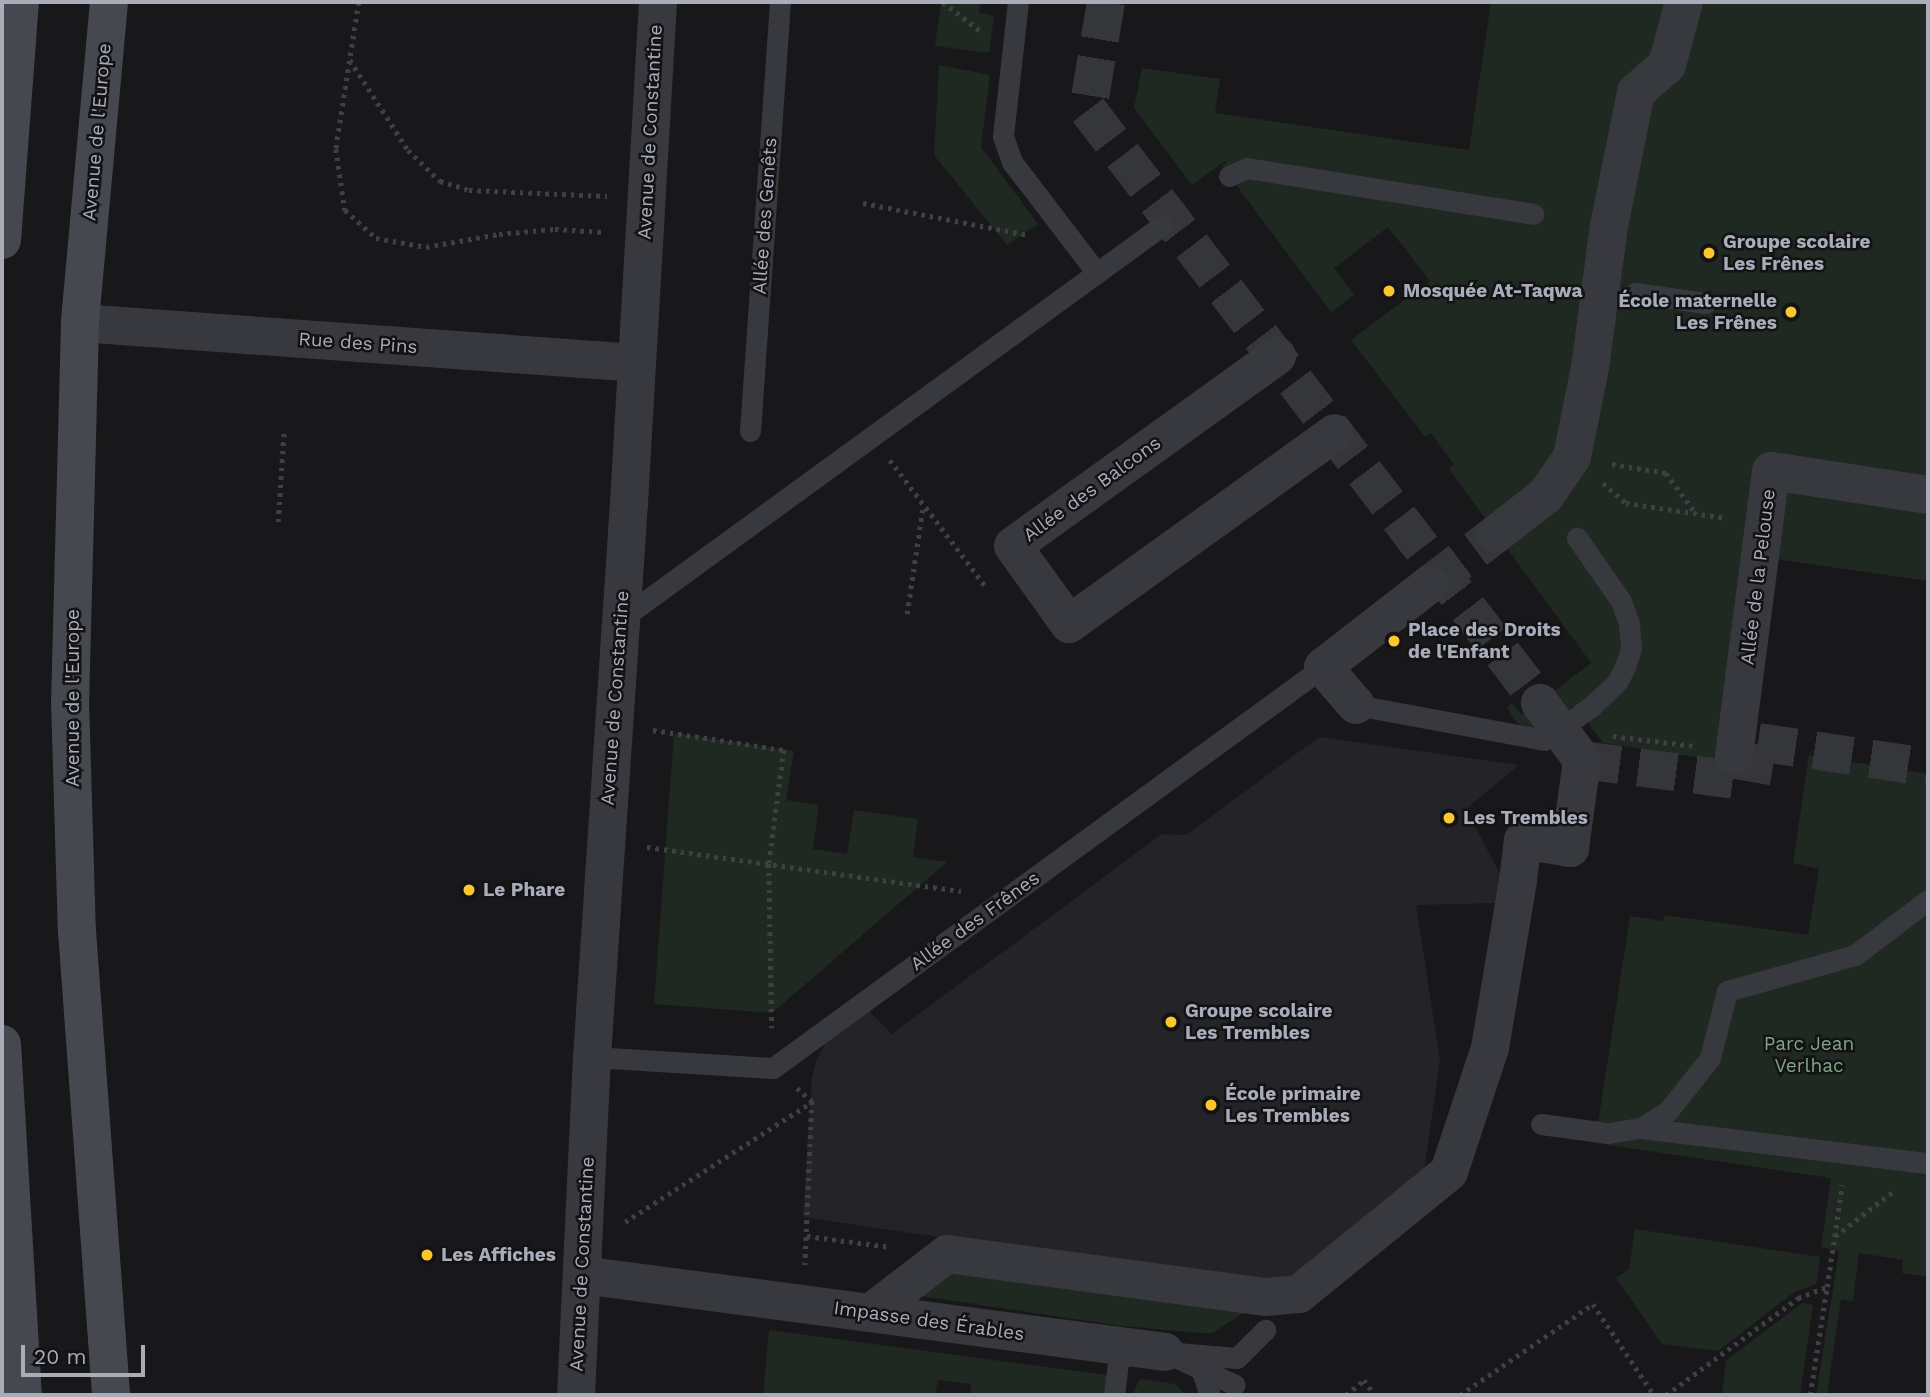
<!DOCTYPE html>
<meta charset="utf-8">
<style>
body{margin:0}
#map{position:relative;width:1930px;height:1397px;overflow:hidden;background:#18181a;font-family:"Work Sans",sans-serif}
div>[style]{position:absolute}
.built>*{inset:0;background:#242327}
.green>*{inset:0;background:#1f2821}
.street-tunnel>*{height:38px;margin-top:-19px;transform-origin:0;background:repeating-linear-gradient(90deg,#35363a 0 38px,transparent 0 57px)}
.path>*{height:4.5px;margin-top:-2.25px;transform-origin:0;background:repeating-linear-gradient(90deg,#3e4046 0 3.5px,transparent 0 8.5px)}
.lane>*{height:21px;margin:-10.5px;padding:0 10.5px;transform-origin:10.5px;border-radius:10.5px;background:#38393f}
.street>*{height:38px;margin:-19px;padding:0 19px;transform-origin:19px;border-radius:19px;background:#38393f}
.secondary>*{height:38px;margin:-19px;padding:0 19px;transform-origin:19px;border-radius:19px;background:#46484f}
.street-bridge>*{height:38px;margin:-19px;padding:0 19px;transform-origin:19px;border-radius:19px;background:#38393f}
.dots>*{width:19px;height:19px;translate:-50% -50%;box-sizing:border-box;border:4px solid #131215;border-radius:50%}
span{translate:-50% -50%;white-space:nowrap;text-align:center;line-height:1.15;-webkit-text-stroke:5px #131215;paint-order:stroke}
.street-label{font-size:19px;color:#a9adba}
.poi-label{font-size:19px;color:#a9adba;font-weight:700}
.left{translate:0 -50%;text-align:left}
.right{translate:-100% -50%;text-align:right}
.park-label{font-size:19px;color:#7fa684}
.frame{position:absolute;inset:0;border:4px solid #a9adba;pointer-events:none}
.scale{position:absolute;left:21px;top:1345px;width:124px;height:32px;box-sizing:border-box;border:4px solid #a9adba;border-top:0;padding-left:9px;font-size:21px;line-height:24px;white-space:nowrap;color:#a9adba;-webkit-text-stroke:5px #131215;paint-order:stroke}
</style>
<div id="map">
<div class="built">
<div style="clip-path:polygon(1319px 737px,1519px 765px,1466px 809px,1502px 878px,1498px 903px,1416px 905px,1440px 1060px,1423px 1178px,1278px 1287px,803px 1217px,812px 1078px,817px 1058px,829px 1037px,867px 1009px,892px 1034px,1162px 834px,1186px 835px)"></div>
</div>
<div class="green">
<div style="clip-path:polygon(941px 2px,980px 2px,979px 13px,994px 16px,989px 53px,935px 46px)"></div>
<div style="clip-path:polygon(1491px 2px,1928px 2px,1928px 581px,1775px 559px,1715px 760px,1603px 743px,1575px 705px,1541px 730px,1524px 729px,1515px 720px,1507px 708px,1512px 703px,1522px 715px,1591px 663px,1449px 469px,1454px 465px,1431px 433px,1425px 437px,1351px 340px,1430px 281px,1388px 227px,1334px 268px,1354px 295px,1331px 312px,1222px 166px,1227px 162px,1225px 161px,1192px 185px,1134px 108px,1142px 68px,1220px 79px,1215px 113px,1469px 150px)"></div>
<div style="clip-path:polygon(939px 65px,990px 75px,981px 147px,1038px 224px,1007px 245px,934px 155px)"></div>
<div style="clip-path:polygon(674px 733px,794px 751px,786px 800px,819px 805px,813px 849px,847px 854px,854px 810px,918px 819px,913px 857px,947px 862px,772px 1013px,654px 1004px)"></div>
<div style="clip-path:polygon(1809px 755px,1928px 774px,1928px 1277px,1902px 1273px,1903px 1260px,1859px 1253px,1853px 1301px,1841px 1300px,1827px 1395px,1816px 1395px,1839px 1251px,1821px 1247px,1831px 1178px,1595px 1143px,1630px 916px,1663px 921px,1664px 915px,1808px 935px,1819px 869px,1793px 863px)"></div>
<div style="clip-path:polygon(1635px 1229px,1820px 1257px,1816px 1284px,1793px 1293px,1718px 1351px,1662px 1344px,1616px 1278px,1629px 1269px)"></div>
<div style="clip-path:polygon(959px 1265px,1249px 1309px,1213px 1333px,1201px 1333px,1122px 1326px,914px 1295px)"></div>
<div style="clip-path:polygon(1802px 1303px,1813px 1305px,1800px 1395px,1722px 1395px,1726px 1361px)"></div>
<div style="clip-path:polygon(769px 1330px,1107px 1375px,1104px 1395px,970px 1395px,971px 1384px,938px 1380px,935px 1395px,763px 1395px)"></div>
<div style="clip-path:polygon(1140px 1379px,1175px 1384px,1185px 1395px,1132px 1395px)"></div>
</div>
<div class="street-tunnel">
<div style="left:1106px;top:2px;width:109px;rotate:99.5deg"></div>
<div style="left:1088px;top:110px;width:746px;rotate:52.68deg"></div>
<div style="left:1430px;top:584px;width:83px;rotate:-37.1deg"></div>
<div style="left:1582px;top:760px;width:170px;rotate:7.4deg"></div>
<div style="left:1751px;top:782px;width:41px;rotate:-80.1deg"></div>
<div style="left:1758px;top:742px;width:172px;rotate:8.4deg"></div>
</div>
<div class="path">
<div style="left:359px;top:2px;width:149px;rotate:98.9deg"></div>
<div style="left:336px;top:149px;width:62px;rotate:81.6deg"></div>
<div style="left:345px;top:210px;width:42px;rotate:42.1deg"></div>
<div style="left:376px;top:238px;width:51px;rotate:10.2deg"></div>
<div style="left:426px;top:247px;width:74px;rotate:-10.1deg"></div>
<div style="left:499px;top:234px;width:56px;rotate:-5.1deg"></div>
<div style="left:555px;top:229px;width:50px;rotate:3.4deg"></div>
<div style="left:943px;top:2px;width:51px;rotate:37.8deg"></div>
<div style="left:350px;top:60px;width:107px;rotate:57.2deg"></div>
<div style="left:408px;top:150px;width:45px;rotate:44.1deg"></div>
<div style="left:440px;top:181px;width:30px;rotate:17deg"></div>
<div style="left:469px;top:190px;width:138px;rotate:2.5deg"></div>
<div style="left:863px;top:203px;width:167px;rotate:11deg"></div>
<div style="left:890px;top:460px;width:159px;rotate:52.9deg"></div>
<div style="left:1612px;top:464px;width:55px;rotate:9.5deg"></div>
<div style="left:1666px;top:473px;width:49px;rotate:53.4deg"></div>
<div style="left:1603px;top:483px;width:30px;rotate:41deg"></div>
<div style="left:1626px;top:503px;width:101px;rotate:8.5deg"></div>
<div style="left:278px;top:522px;width:92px;rotate:-86.3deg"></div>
<div style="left:907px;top:614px;width:110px;rotate:-81.6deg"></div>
<div style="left:653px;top:730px;width:133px;rotate:8.7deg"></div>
<div style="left:784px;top:750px;width:115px;rotate:97.5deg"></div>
<div style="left:769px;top:864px;width:164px;rotate:89deg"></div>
<div style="left:1613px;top:736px;width:83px;rotate:7deg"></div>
<div style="left:647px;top:847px;width:317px;rotate:8deg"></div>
<div style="left:797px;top:1088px;width:20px;rotate:41deg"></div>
<div style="left:812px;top:1101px;width:164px;rotate:92.4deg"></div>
<div style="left:625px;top:1222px;width:222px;rotate:-32.7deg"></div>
<div style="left:807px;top:1236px;width:84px;rotate:7.5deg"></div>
<div style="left:1835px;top:1236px;width:74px;rotate:-37.3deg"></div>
<div style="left:1346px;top:1395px;width:23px;rotate:-40deg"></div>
<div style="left:1364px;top:1380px;width:19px;rotate:54deg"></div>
<div style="left:1460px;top:1395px;width:161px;rotate:-34.4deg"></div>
<div style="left:1593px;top:1304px;width:110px;rotate:56.2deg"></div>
<div style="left:1666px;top:1395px;width:164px;rotate:-36.3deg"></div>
<div style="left:1798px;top:1298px;width:31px;rotate:-21deg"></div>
<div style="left:1827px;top:1287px;width:103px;rotate:-81.6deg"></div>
<div style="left:1810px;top:1395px;width:109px;rotate:-81.1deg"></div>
</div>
<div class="lane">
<div style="left:1018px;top:2px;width:135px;rotate:96.4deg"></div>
<div style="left:1003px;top:136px;width:28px;rotate:71deg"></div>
<div style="left:1012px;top:162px;width:140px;rotate:52.6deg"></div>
<div style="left:1229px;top:176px;width:20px;rotate:-24deg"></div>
<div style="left:1247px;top:168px;width:290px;rotate:9.1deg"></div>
<div style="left:1635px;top:293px;width:71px;rotate:8.1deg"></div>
<div style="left:750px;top:431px;width:430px;rotate:-86deg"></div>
<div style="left:621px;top:619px;width:671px;rotate:-36.03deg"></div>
<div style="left:1356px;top:705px;width:191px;rotate:10.5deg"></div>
<div style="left:1544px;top:740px;width:59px;rotate:-35.3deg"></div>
<div style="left:1592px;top:706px;width:35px;rotate:-44deg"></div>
<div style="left:1617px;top:682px;width:17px;rotate:-62deg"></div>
<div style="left:1625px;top:667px;width:20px;rotate:-72deg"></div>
<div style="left:1631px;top:648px;width:25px;rotate:-95deg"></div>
<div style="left:1629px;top:623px;width:23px;rotate:-110deg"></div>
<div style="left:1621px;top:601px;width:77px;rotate:-124.9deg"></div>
<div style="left:592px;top:1057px;width:181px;rotate:3.5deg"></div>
<div style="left:773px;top:1068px;width:681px;rotate:-36.1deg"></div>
<div style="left:1541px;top:1124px;width:68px;rotate:7.7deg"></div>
<div style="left:1608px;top:1133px;width:33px;rotate:-9deg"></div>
<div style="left:1641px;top:1128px;width:32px;rotate:-32deg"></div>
<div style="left:1668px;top:1111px;width:68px;rotate:-51.6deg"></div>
<div style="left:1710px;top:1058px;width:69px;rotate:-75.8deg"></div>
<div style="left:1727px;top:991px;width:133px;rotate:-15.7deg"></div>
<div style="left:1855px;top:955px;width:91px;rotate:-37deg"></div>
<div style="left:1641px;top:1128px;width:289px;rotate:7deg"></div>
<div style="left:1165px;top:1352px;width:72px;rotate:4.8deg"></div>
<div style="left:1237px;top:1358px;width:40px;rotate:-45deg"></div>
<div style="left:1173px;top:1356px;width:68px;rotate:25.1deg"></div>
<div style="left:1202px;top:1371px;width:25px;rotate:72deg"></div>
<div style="left:1114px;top:1395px;width:49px;rotate:-83deg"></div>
</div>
<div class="street">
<div style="left:80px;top:323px;width:557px;rotate:4.11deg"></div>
<div style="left:1277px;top:356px;width:325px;rotate:144.3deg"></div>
<div style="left:1013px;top:546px;width:96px;rotate:54.3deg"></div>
<div style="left:1069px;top:624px;width:327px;rotate:-35.7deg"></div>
<div style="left:1496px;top:534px;width:63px;rotate:-38deg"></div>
<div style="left:1546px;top:495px;width:46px;rotate:-55.6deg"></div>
<div style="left:1572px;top:457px;width:91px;rotate:-78.6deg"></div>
<div style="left:1590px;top:368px;width:143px;rotate:-82.4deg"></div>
<div style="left:1609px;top:226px;width:137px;rotate:-78.6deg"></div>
<div style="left:1636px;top:92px;width:41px;rotate:-41.1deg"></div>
<div style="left:1667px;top:65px;width:65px;rotate:-74.9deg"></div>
<div style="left:1356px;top:705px;width:50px;rotate:-131deg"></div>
<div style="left:1323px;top:667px;width:135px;rotate:-37.8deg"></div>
<div style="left:1734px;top:756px;width:287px;rotate:-82.6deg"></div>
<div style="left:1771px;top:471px;width:159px;rotate:8.7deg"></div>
<div style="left:582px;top:1275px;width:588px;rotate:7.52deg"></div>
<div style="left:870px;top:1313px;width:97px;rotate:-37.5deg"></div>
<div style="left:947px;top:1254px;width:321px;rotate:7.7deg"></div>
<div style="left:1265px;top:1297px;width:34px;rotate:-5deg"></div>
<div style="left:1299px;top:1294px;width:193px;rotate:-39.1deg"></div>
<div style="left:1449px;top:1172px;width:131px;rotate:-71.7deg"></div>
<div style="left:1490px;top:1048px;width:170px;rotate:-80.5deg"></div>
<div style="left:576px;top:1395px;width:338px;rotate:-87.3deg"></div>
<div style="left:592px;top:1057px;width:555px;rotate:-86.18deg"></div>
<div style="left:629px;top:503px;width:502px;rotate:-86.69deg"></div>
</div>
<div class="secondary">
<div style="left:109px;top:2px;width:322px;rotate:95.2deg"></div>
<div style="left:80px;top:323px;width:377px;rotate:91.5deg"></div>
<div style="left:70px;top:700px;width:231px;rotate:88.3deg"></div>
<div style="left:77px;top:931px;width:465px;rotate:85.8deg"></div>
<div style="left:2px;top:240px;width:239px;rotate:-85.7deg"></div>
<div style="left:2px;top:1044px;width:352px;rotate:86.6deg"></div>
</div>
<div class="street-bridge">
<div style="left:1518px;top:880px;width:40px;rotate:-82.9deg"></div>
<div style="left:1523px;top:840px;width:48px;rotate:9.7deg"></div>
<div style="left:1570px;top:848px;width:89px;rotate:-82.2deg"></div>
<div style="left:1582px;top:760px;width:71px;rotate:-126.4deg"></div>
</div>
<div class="dots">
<div style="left:1709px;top:253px;background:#fcc62d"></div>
<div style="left:1389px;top:291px;background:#fcc62d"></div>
<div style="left:1791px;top:312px;background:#fcc62d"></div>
<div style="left:1394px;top:641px;background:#fcc62d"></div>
<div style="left:1449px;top:818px;background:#fcc62d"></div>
<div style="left:469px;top:890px;background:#fcc62d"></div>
<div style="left:1171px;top:1022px;background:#fcc62d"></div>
<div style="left:1211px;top:1105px;background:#fcc62d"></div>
<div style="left:427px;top:1255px;background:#fcc62d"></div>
</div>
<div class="street-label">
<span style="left:97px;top:132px;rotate:-85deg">Avenue de l'Europe</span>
<span style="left:650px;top:132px;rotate:-87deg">Avenue de Constantine</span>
<span style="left:765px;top:216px;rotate:-86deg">Allée des Genêts</span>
<span style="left:358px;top:343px;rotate:4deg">Rue des Pins</span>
<span style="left:1092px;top:489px;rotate:-36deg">Allée des Balcons</span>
<span style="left:1758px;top:577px;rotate:-83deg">Allée de la Pelouse</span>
<span style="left:73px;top:698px;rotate:-90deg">Avenue de l'Europe</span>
<span style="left:615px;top:698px;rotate:-86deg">Avenue de Constantine</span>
<span style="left:975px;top:921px;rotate:-36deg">Allée des Frênes</span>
<span style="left:582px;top:1264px;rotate:-87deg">Avenue de Constantine</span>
<span style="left:929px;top:1321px;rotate:8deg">Impasse des Érables</span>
</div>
<div class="poi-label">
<span class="left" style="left:1723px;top:253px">Groupe scolaire<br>Les Frênes</span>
<span class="left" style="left:1403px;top:291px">Mosquée At-Taqwa</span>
<span class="right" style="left:1777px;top:312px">École maternelle<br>Les Frênes</span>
<span class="left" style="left:1408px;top:641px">Place des Droits<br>de l'Enfant</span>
<span class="left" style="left:1463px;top:818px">Les Trembles</span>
<span class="left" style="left:483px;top:890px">Le Phare</span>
<span class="left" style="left:1185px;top:1022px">Groupe scolaire<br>Les Trembles</span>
<span class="left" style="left:1225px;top:1105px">École primaire<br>Les Trembles</span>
<span class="left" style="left:441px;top:1255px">Les Affiches</span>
</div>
<div class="park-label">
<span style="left:1809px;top:1055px">Parc Jean<br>Verlhac</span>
</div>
<div class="frame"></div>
<div class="scale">20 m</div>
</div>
